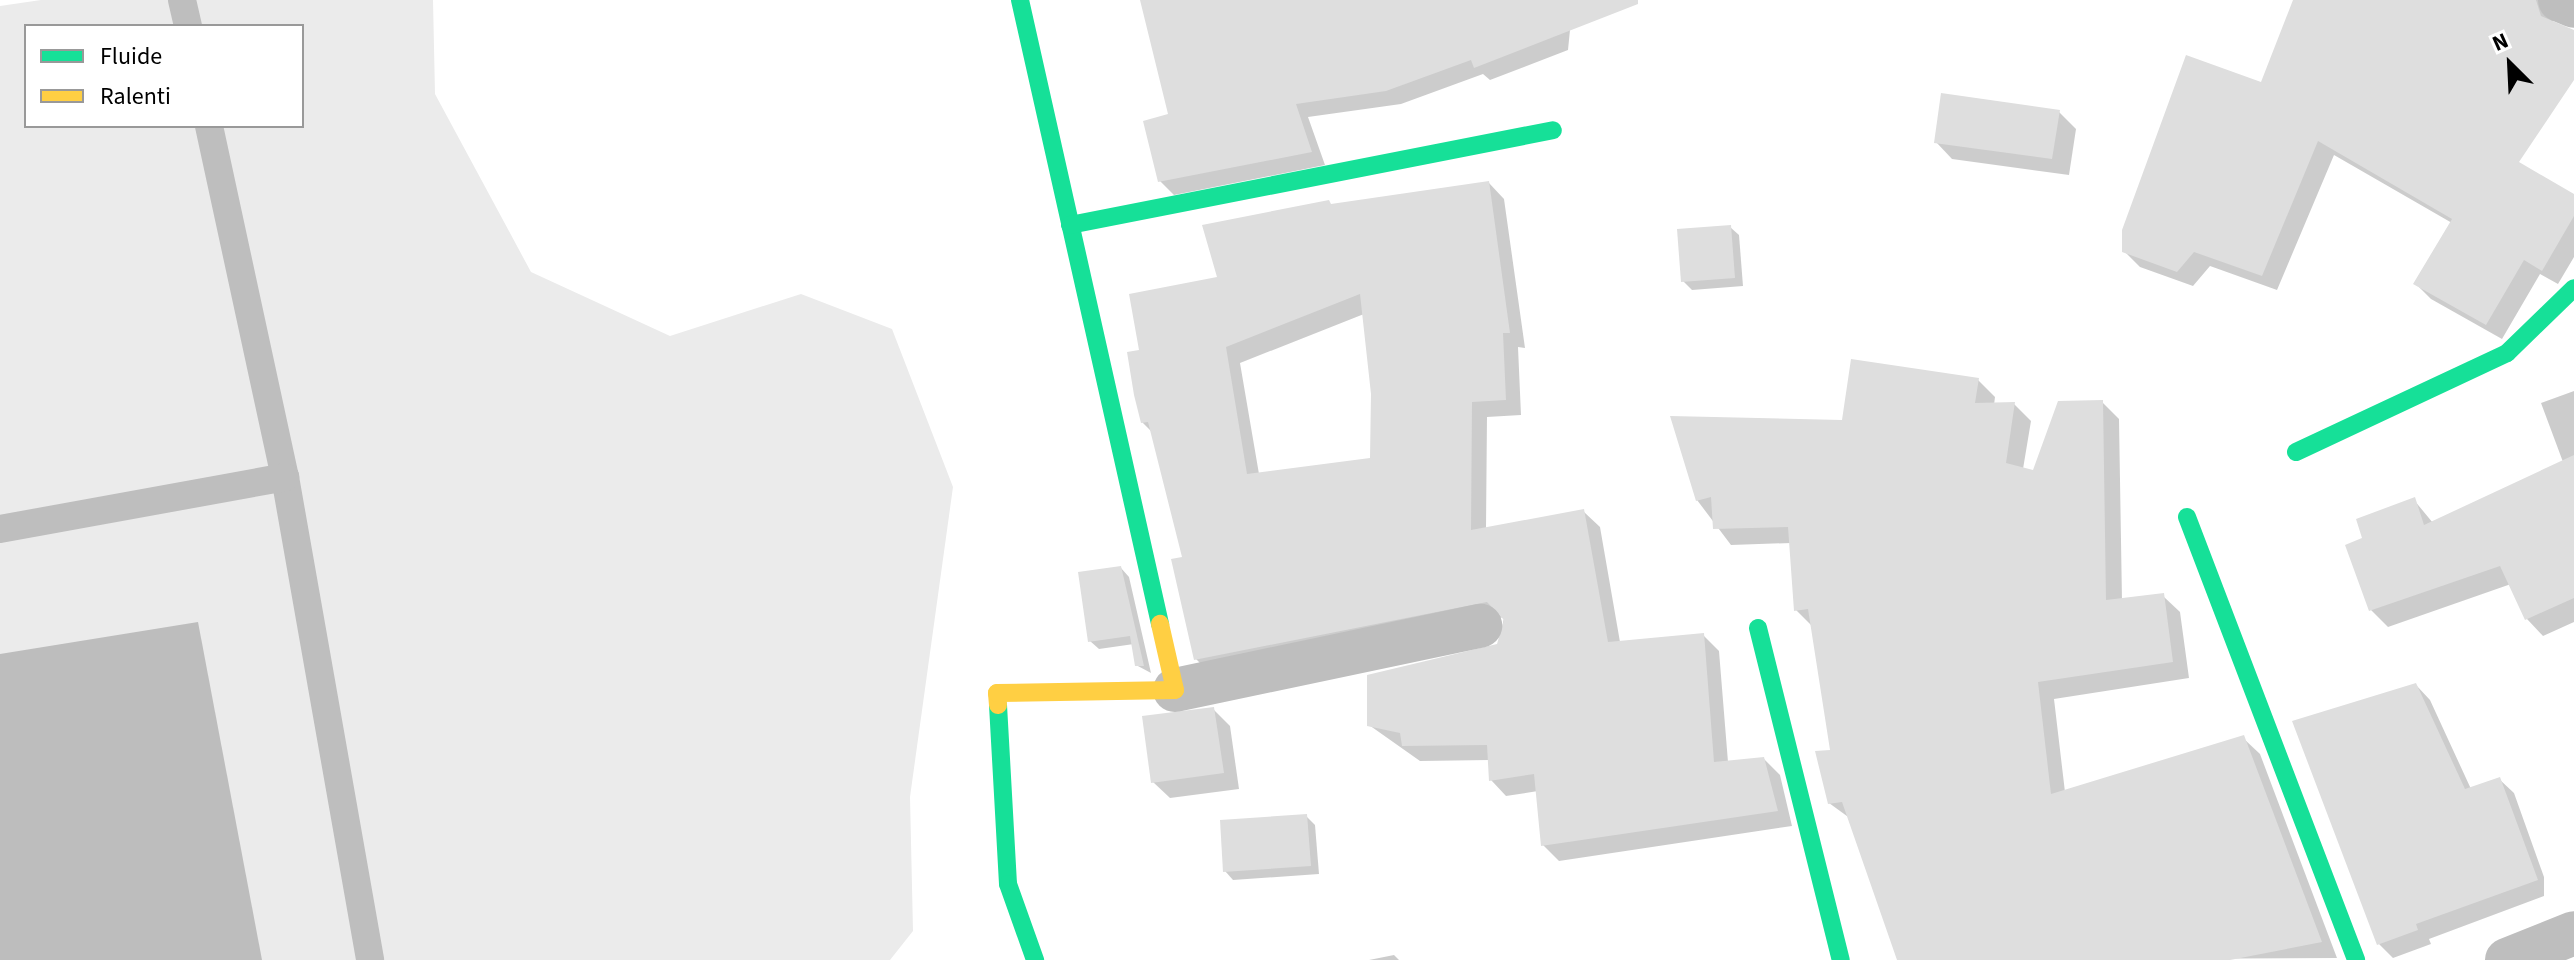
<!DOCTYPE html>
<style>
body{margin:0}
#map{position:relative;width:2574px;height:960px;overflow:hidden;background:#fff;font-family:"Source Sans 3",sans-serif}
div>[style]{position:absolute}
.green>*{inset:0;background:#ebebeb}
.water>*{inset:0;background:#bdbdbd}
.shadow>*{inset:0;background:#0003}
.building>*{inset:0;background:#dedede}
.lane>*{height:28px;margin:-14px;padding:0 14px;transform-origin:14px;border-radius:14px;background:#bebebe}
.street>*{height:44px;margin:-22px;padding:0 22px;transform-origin:22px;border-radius:22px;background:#bebebe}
.fast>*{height:18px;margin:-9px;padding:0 9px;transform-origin:9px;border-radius:9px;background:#16e098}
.slow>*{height:18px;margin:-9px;padding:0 9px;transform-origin:9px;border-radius:9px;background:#ffcf43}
span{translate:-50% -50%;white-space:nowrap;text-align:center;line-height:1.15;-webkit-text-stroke:6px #fff;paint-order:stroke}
.legend{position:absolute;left:24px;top:24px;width:280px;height:104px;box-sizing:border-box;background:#fff;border:2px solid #999;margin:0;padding:10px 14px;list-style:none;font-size:24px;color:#000}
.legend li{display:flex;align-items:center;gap:16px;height:40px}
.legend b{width:40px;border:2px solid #999}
.north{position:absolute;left:2470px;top:24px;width:80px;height:80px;-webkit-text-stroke:6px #fff;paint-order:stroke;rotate:336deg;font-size:22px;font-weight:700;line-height:32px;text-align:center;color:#000}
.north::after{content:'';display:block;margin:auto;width:28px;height:36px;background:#000;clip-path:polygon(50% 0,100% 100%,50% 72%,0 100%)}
</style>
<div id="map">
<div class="green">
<div style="clip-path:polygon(evenodd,41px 0,433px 0,435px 94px,531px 272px,670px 336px,801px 294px,892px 329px,953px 487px,910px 797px,913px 931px,890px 960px,0 960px,0 6px,41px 0,26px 26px,302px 26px,302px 126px,26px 126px,26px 26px)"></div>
</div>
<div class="water">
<div style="clip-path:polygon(198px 622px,262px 960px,0 960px,0 654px)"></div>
</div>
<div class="shadow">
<div style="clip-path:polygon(1143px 0,1573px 0,1568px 50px,1490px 80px,1483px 74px,1401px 104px,1308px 117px,1325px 165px,1174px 195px,1160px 181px,1171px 116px)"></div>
<div style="clip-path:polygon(2295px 0,2560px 0,2551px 7px,2554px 27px,2505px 187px,2574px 213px,2574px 257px,2558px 284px,2540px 274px,2502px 339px,2431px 299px,2416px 284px,2452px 223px,2334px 155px,2277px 290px,2210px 266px,2193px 286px,2140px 267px,2124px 251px,2262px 84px)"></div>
<div style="clip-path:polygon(2059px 112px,2076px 129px,2069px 175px,1952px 159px,1936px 142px)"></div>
<div style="clip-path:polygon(evenodd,1489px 183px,1504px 199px,1525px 348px,1518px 347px,1521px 415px,1487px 417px,1486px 529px,1584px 512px,1600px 527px,1620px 642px,1703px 635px,1719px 651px,1728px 762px,1764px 759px,1780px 775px,1792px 826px,1559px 861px,1543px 845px,1538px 791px,1506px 796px,1491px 780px,1490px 760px,1420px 761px,1369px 725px,1499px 646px,1504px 617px,1212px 675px,1196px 659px,1184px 559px,1152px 432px,1142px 422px,1142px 352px,1219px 279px,1333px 206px,1489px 183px,1364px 314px,1373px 394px,1372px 459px,1259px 474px,1240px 363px,1364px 314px)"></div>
<div style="clip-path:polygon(1730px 227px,1739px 235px,1743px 286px,1692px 290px,1683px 281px)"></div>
<div style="clip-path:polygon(1978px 380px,1995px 397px,1994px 405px,2014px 404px,2031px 421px,2023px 469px,2034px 472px,2102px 402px,2119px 419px,2122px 600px,2163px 596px,2180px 612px,2189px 678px,2054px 699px,2065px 792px,2243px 738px,2260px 754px,2337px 958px,1899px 960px,1851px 819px,1829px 803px,1832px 752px,1813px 627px,1796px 610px,1791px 543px,1731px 545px,1697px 500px,1844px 422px)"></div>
<div style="clip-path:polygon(2574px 391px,2574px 622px,2543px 636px,2527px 619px,2511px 584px,2388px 627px,2371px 610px,2364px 540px,2414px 500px,2433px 523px,2563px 462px,2541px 403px)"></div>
<div style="clip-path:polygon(1121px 568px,1129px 577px,1151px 673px,1136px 665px,1134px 644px,1099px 649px,1090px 641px)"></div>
<div style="clip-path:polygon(2416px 685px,2430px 700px,2471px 789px,2499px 779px,2514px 793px,2544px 877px,2544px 896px,2429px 939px,2431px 944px,2393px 958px,2379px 944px)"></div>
<div style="clip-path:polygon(1213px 709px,1230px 726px,1239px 789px,1170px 798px,1153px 782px)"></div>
<div style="clip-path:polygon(1306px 816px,1315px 825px,1319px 874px,1233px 880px,1225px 871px)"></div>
<div style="clip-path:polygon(1394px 955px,1399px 960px,1369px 960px)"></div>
</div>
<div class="building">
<div style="clip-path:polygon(1140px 0,1638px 0,1638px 4px,1474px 68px,1471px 60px,1386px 91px,1296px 104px,1312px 152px,1158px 182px,1143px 121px,1168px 114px)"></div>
<div style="clip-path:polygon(2293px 0,2536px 0,2541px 16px,2574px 30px,2574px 80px,2519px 162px,2574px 194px,2574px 216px,2542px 271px,2524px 260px,2486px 325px,2413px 284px,2452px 219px,2318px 141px,2262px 276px,2194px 252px,2177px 272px,2122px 252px,2122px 230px,2186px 55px,2261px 82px)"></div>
<div style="clip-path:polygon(1941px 93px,2060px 110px,2052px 159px,1934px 143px)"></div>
<div style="clip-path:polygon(evenodd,1489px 181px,1510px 333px,1503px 333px,1506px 400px,1472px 402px,1471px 530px,1584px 509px,1608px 642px,1704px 633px,1714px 762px,1764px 757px,1778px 811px,1541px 846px,1534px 774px,1489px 781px,1487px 745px,1402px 746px,1400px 733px,1367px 726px,1367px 675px,1497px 644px,1504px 620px,1487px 602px,1194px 660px,1171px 559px,1182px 557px,1148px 422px,1141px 423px,1134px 395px,1127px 352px,1139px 350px,1129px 294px,1217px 277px,1202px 225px,1329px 200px,1331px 204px,1489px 181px,1360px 294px,1371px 394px,1370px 458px,1247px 474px,1226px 347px,1360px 294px)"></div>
<div style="clip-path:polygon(1731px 225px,1735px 278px,1681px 282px,1677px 229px)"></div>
<div style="clip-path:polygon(1851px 359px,1979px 378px,1975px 403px,2015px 402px,2006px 463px,2033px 470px,2058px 401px,2103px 400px,2106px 600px,2164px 593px,2173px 662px,2038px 682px,2051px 794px,2244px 735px,2322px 942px,2230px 960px,1897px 960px,1842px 802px,1828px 804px,1815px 751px,1830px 750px,1808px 609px,1794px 611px,1788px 527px,1713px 529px,1711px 497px,1696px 501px,1670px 416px,1842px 420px)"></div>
<div style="clip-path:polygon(2574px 455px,2574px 598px,2525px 620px,2500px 566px,2369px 611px,2345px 545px,2362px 538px,2356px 519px,2415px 497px,2424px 525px)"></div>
<div style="clip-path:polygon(1121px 566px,1144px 666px,1135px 666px,1130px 636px,1088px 642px,1078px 572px)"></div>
<div style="clip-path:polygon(2416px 683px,2465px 789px,2500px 777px,2538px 880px,2416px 924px,2418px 930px,2377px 945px,2292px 721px)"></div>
<div style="clip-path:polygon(1214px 707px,1224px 773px,1151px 783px,1142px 716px)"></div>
<div style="clip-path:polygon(1307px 814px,1311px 866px,1223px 872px,1220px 820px)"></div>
</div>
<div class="lane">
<div style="left:182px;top:0;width:27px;rotate:77deg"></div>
<div style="left:209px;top:126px;width:359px;rotate:77.8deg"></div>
<div style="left:285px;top:477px;width:490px;rotate:80deg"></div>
<div style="left:0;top:529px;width:290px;rotate:-10.3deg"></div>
</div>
<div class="street">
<div style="left:2560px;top:0;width:15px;rotate:23deg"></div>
<div style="left:1175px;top:690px;width:312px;rotate:-11.9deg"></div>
<div style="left:2507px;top:960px;width:72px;rotate:-21.9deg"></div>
</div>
<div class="fast">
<div style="left:1020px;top:0;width:640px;rotate:77.35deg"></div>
<div style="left:1070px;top:225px;width:492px;rotate:-11.1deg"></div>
<div style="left:2296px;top:452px;width:233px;rotate:-25.1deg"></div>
<div style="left:2507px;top:353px;width:93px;rotate:-44.1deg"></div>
<div style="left:2187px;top:517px;width:474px;rotate:69.1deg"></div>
<div style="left:1758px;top:628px;width:342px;rotate:76deg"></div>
<div style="left:998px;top:705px;width:179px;rotate:86.8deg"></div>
<div style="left:1008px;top:884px;width:81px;rotate:70.4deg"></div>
</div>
<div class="slow">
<div style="left:998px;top:705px;width:12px;rotate:-95deg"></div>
<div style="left:997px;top:693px;width:178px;rotate:-1deg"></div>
<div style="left:1175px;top:690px;width:68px;rotate:-102.8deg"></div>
</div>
<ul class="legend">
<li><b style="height:10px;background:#16e098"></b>Fluide</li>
<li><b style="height:10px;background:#ffcf43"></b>Ralenti</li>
</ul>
<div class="north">N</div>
</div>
